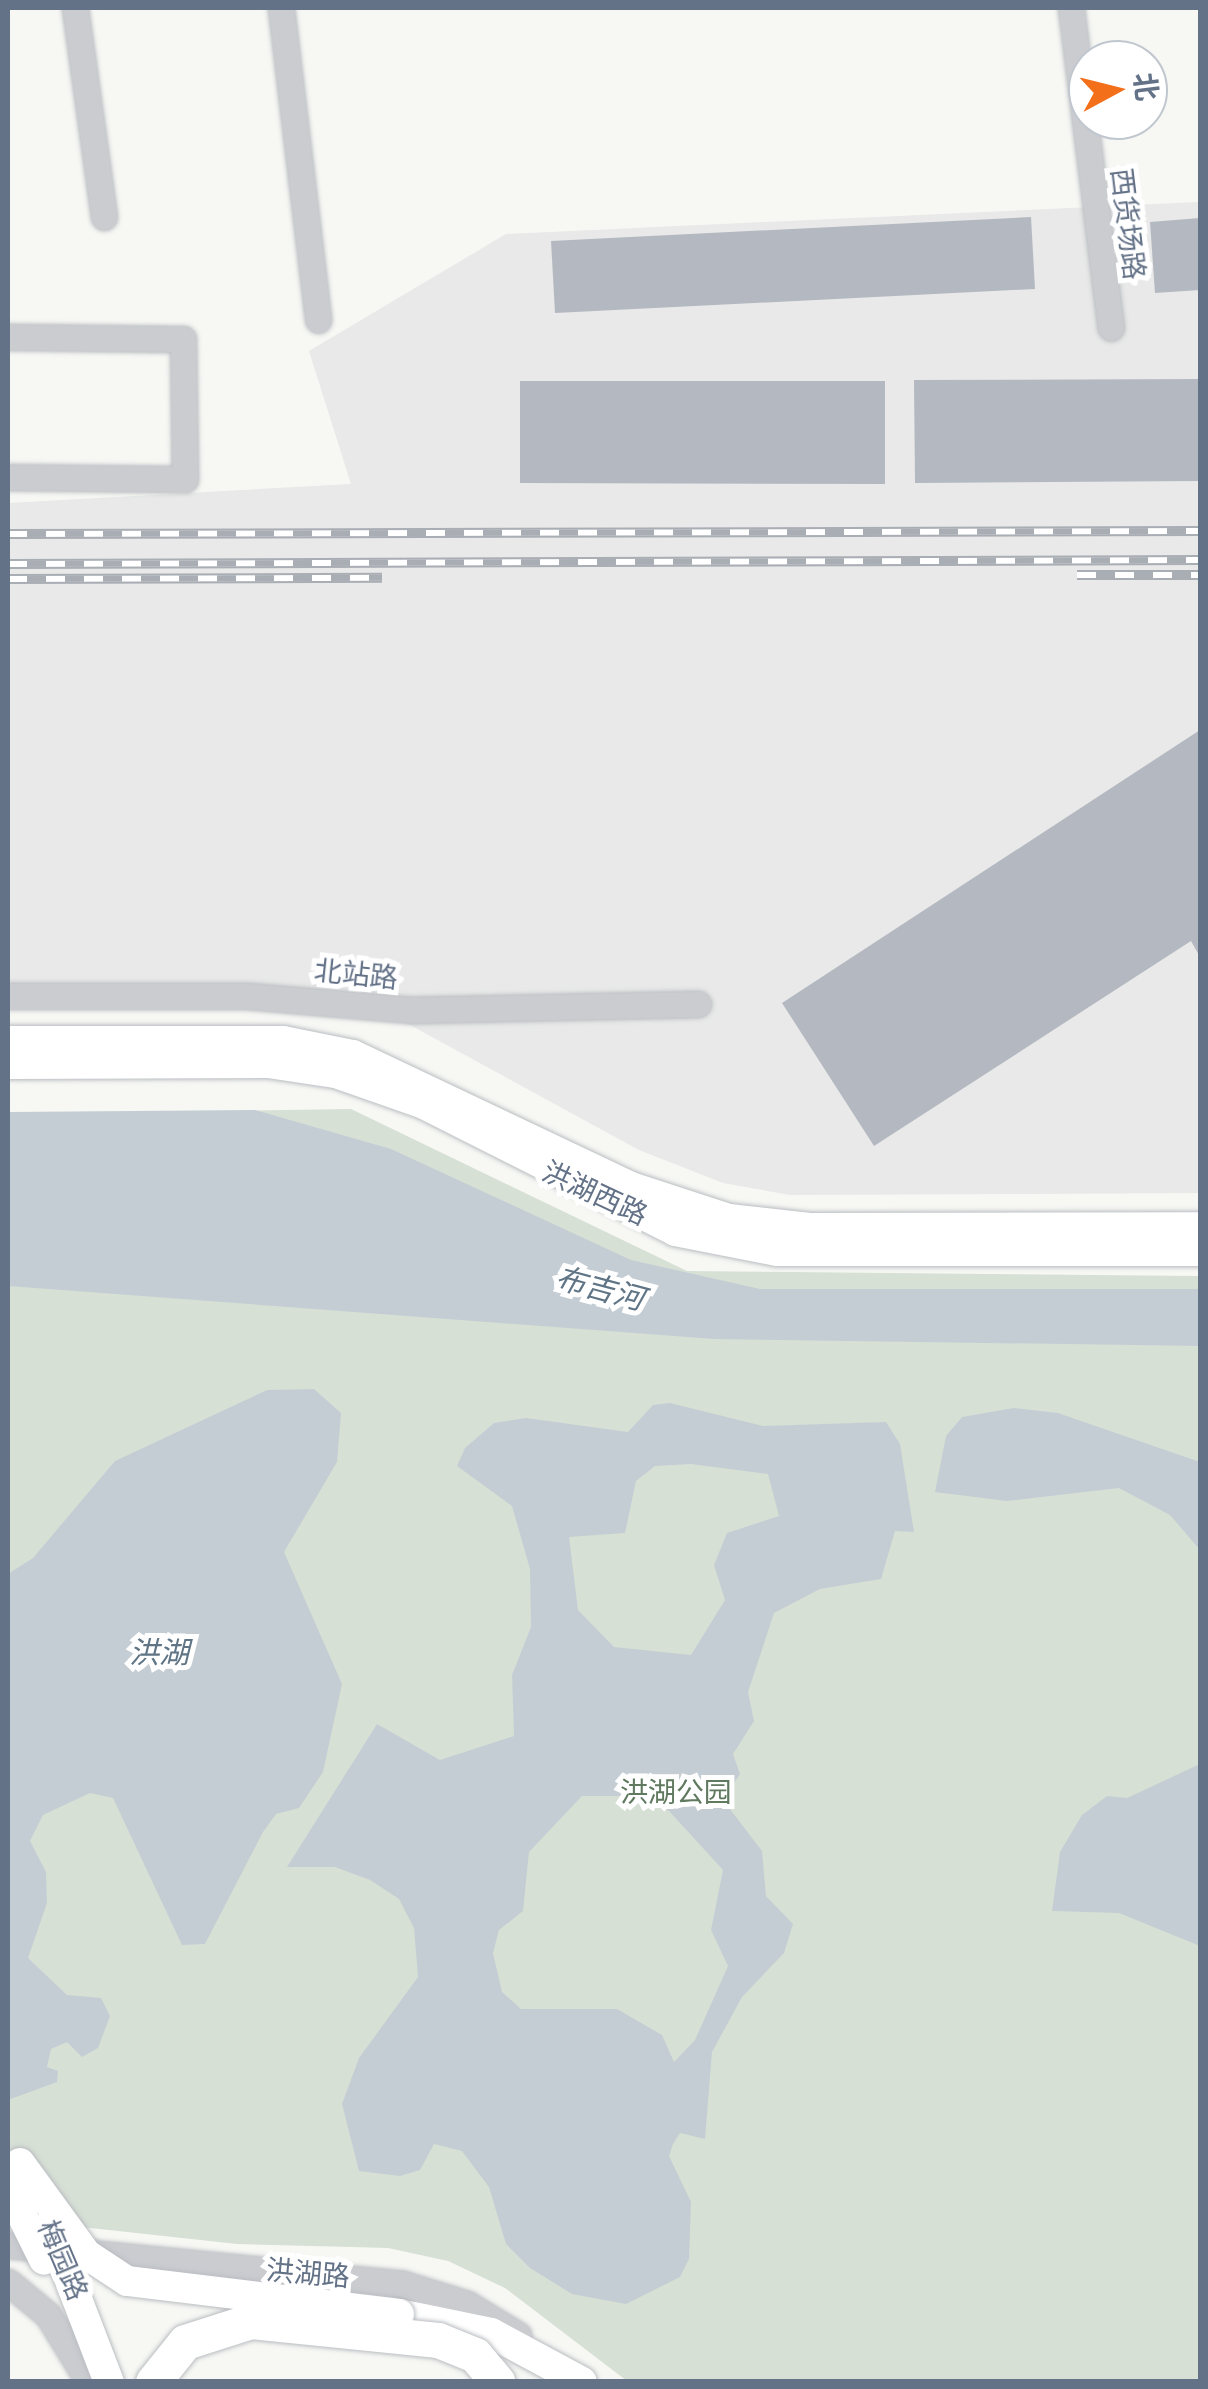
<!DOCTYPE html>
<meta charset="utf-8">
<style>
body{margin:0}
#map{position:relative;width:1208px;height:2389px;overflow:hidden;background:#f7f8f4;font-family:"PT Sans Narrow","Noto Sans SC",sans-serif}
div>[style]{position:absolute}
.built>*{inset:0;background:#e8e9e8}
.green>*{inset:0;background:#d7e0d5}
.water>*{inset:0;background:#c5cdd4}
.building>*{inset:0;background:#b4b9c1}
.roads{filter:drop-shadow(0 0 2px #babdc2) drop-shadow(0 0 2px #babdc2)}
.minor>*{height:25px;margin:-12.5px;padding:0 12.5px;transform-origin:12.5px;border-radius:12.5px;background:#caccd0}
.major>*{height:30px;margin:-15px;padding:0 15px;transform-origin:15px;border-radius:15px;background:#fff}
.rail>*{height:10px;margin-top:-5px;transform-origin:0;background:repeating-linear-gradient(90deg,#fff 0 19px,#a9adb4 0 38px);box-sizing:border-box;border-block:2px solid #a9adb4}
.bridges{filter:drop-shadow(0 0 2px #babdc2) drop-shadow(0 0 2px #babdc2)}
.major-bridge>*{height:30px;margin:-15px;padding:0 15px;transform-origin:15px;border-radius:15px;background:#fff}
.highway-bridge>*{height:35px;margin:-17.5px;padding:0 17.5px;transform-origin:17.5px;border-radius:17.5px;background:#fff}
span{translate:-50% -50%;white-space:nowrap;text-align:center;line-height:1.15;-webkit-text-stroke:10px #fff;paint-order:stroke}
.street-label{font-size:28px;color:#647288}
.park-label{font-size:28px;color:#607a5f}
.water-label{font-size:30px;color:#5f7484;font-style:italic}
.frame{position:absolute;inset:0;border:10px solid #647288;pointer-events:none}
.north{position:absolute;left:1068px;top:40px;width:100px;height:100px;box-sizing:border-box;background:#fff;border:2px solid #c1c7cf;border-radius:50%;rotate:83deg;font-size:28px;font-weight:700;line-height:40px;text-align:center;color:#647288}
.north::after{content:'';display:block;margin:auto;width:35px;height:45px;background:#f46f19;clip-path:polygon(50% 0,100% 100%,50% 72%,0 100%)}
</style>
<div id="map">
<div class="built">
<div style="clip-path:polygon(1200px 202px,1200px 1193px,790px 1195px,723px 1183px,639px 1150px,355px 995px,8px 993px,8px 503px,351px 484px,309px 351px,506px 234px)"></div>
</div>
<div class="green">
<div style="clip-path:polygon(351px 1109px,687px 1271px,1200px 1276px,1200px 2381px,627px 2381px,505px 2288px,448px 2261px,388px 2248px,237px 2244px,8px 2219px,8px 1114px)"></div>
</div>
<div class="water">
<div style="clip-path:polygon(255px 1110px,391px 1149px,631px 1260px,760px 1289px,1200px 1289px,1200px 1346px,714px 1339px,8px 1286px,8px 1112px)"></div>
<div style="clip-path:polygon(314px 1389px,341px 1413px,337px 1462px,284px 1552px,342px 1684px,323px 1772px,299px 1808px,276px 1814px,263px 1832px,205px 1944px,182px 1945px,113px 1798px,90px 1793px,43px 1815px,30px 1841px,46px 1872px,47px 1903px,28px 1958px,67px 1995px,101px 1998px,110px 2016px,98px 2048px,82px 2057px,67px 2042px,51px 2049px,47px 2067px,58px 2071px,57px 2082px,8px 2100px,8px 1574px,33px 1558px,115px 1461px,267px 1390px)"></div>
<div style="clip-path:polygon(evenodd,670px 1403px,763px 1426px,886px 1422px,900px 1444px,914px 1532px,895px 1531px,881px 1579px,820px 1589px,774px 1613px,748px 1692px,754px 1721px,733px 1754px,740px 1774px,723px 1800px,762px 1851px,766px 1896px,793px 1924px,784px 1953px,742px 1997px,712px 2052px,705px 2139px,680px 2133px,673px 2144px,669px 2156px,691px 2202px,689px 2259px,680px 2277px,626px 2304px,572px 2294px,530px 2268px,506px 2244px,489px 2187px,462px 2151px,434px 2144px,420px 2170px,400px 2176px,359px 2171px,342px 2104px,359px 2058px,418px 1977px,414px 1928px,399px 1899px,370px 1880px,335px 1867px,287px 1867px,377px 1724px,440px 1760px,514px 1736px,512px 1675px,531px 1627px,530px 1569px,512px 1506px,457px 1466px,465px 1448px,494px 1423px,526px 1418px,628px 1432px,653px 1405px,670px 1403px,691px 1464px,768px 1474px,779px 1516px,727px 1533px,714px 1565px,725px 1600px,691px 1655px,614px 1647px,578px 1610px,569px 1537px,625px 1533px,636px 1481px,655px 1466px,691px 1464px,670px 1403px,582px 1796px,630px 1796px,669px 1811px,723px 1870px,711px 1930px,728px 1966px,695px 2040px,674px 2062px,662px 2035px,617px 2009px,521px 2009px,502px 1992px,493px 1953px,499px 1930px,523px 1911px,529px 1852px,582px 1796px)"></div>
<div style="clip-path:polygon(1014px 1408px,1058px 1413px,1200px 1462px,1200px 1550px,1170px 1515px,1119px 1488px,1007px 1501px,935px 1492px,946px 1436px,962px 1417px)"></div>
<div style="clip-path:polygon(1200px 1764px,1200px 1946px,1119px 1913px,1052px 1911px,1060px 1852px,1082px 1815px,1107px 1796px,1127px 1798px)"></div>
</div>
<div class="building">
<div style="clip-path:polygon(1031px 217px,1035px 289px,555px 313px,551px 241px)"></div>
<div style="clip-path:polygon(1200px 218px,1200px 290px,1155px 293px,1150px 222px)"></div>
<div style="clip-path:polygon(1200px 379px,1200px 481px,915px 483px,914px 380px)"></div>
<div style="clip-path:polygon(520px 381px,885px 381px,885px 484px,520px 483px)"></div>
<div style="clip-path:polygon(1200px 730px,1200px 957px,1191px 941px,874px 1146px,782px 1003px)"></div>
</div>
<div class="roads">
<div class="minor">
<div style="left:75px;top:8px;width:211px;rotate:82.1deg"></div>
<div style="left:281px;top:8px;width:314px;rotate:83.2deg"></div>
<div style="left:1071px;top:8px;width:322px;rotate:82.9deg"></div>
<div style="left:8px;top:337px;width:175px;rotate:0.7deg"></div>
<div style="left:183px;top:339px;width:140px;rotate:89.2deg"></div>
<div style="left:185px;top:479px;width:177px;rotate:-179.4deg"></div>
<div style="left:8px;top:996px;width:239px"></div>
<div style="left:247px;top:996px;width:164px;rotate:4.9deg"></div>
<div style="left:410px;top:1010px;width:288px;rotate:-1.2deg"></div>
<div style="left:8px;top:2245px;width:397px;rotate:5.6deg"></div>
<div style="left:403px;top:2284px;width:67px;rotate:17.4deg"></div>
<div style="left:467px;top:2304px;width:60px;rotate:31.3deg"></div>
<div style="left:8px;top:2282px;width:52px;rotate:39.5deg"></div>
<div style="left:48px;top:2315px;width:79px;rotate:58.5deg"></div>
</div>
<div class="major">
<div style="left:8px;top:1041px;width:275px"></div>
<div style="left:283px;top:1041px;width:71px;rotate:11.3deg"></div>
<div style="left:353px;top:1055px;width:308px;rotate:25.4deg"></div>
<div style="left:631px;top:1187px;width:103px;rotate:18.1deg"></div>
<div style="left:729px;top:1219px;width:81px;rotate:6.3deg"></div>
<div style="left:810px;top:1228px;width:390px;rotate:-0.1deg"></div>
<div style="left:8px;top:1064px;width:260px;rotate:-0.2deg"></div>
<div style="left:268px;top:1063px;width:69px;rotate:8.4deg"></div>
<div style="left:336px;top:1073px;width:93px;rotate:19.4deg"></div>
<div style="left:424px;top:1104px;width:281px;rotate:26.8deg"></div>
<div style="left:675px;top:1231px;width:104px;rotate:11.1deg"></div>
<div style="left:777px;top:1251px;width:423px"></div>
<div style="left:399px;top:2314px;width:94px;rotate:11.7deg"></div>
<div style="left:491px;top:2333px;width:103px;rotate:28.3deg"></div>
</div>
</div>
<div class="rail">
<div style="left:8px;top:534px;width:1192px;rotate:-0.14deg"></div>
<div style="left:8px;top:564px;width:1192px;rotate:-0.19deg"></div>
<div style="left:1077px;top:575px;width:123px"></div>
<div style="left:8px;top:579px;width:374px;rotate:-0.2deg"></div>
</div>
<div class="bridges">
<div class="major-bridge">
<div style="left:20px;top:2163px;width:112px;rotate:54deg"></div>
<div style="left:86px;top:2254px;width:49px;rotate:33.4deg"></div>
<div style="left:127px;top:2281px;width:274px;rotate:6.9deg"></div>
<div style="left:8px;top:2187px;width:81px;rotate:63.7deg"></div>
<div style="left:49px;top:2226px;width:167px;rotate:69deg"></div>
</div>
<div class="highway-bridge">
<div style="left:153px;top:2382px;width:51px;rotate:-51.3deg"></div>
<div style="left:185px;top:2342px;width:69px;rotate:-17.7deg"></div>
<div style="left:251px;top:2321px;width:188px;rotate:5.8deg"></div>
<div style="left:438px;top:2340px;width:40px;rotate:22deg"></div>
<div style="left:475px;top:2355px;width:35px;rotate:50deg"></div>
</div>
</div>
<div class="street-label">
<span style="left:1128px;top:224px;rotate:83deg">西货场路</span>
<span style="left:356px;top:974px;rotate:6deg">北站路</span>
<span style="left:595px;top:1193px;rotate:25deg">洪湖西路</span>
<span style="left:63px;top:2260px;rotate:67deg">梅园路</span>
<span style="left:308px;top:2273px;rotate:5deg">洪湖路</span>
</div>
<div class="park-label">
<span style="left:676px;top:1792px">洪湖公园</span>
</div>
<div class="water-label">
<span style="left:600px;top:1288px;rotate:15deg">布吉河</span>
<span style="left:159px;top:1652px">洪湖</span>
</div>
<div class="frame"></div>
<div class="north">北</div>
</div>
